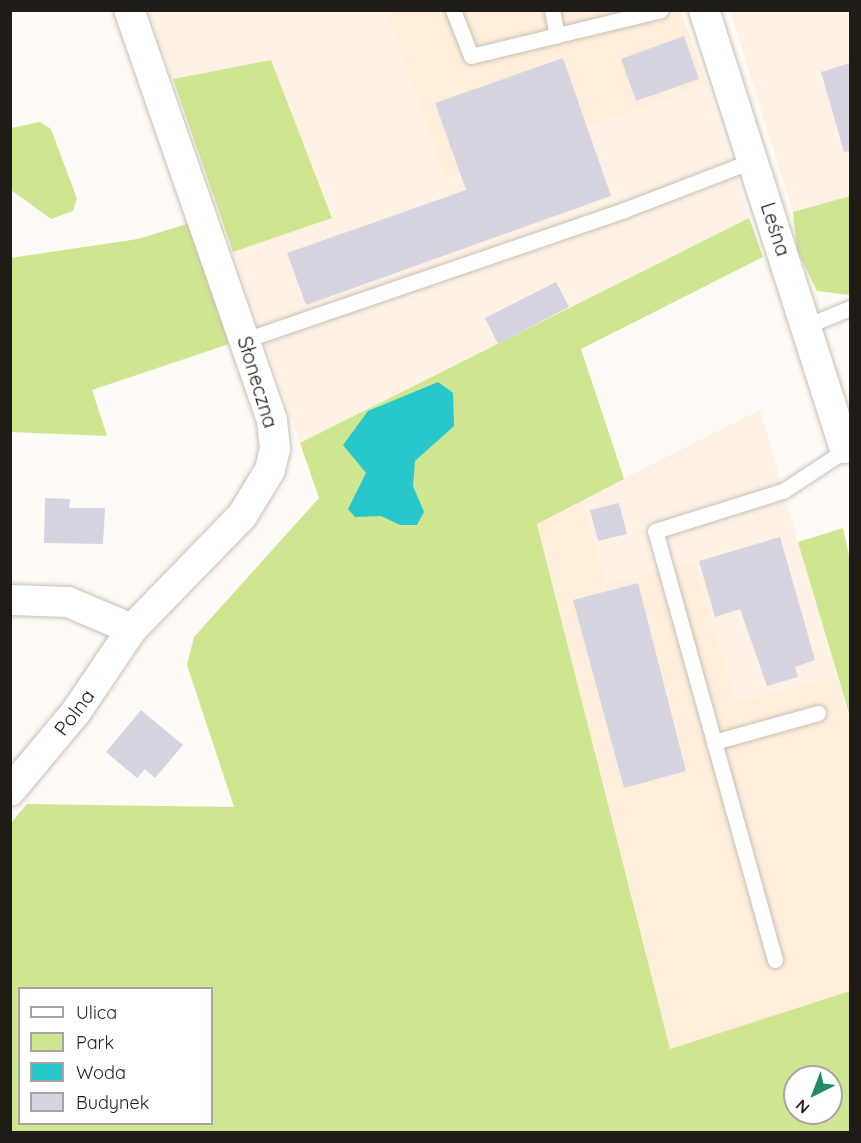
<!DOCTYPE html>
<meta charset="utf-8">
<style>
body{margin:0}
#map{position:relative;width:861px;height:1143px;overflow:hidden;background:#fefaf5;font-family:Quicksand,sans-serif}
div>[style]{position:absolute}
.built>*{inset:0;background:#fff1e4}
.industrial>*{inset:0;background:#feeedb}
.green>*{inset:0;background:#cfe690}
.water>*{inset:0;background:#27c7cb}
.building>*{inset:0;background:#d7d4e2}
.roads{filter:drop-shadow(0 0 2px #c9bfb4) drop-shadow(0 0 2px #c9bfb4)}
.lane>*{height:15px;margin:-7.5px;padding:0 7.5px;transform-origin:7.5px;border-radius:7.5px;background:#fff}
.street>*{height:30px;margin:-15px;padding:0 15px;transform-origin:15px;border-radius:15px;background:#fff}
span{translate:-50% -50%;white-space:nowrap;text-align:center;line-height:1.15;-webkit-text-stroke:6px #fff;paint-order:stroke}
.street-label{font-size:20px;color:#1f1b17}
.frame{position:absolute;inset:0;border:12px solid #1f1b17;pointer-events:none}
.legend{position:absolute;left:18px;top:987px;width:195px;height:138px;box-sizing:border-box;background:#fff;border:2px solid #a5a4a2;margin:0;padding:8px 10px;list-style:none;font-size:18px;color:#1f1b17}
.legend li{display:flex;align-items:center;gap:12px;height:30px}
.legend b{width:30px;border:2px solid #a5a4a2}
.north{position:absolute;left:783px;top:1065px;width:60px;height:60px;box-sizing:border-box;background:#fff;border:2px solid #a5a4a2;border-radius:50%;rotate:222deg;font-size:16px;font-weight:700;line-height:24px;text-align:center;color:#1f1b17}
.north::after{content:'';display:block;margin:auto;width:21px;height:27px;background:#218a67;clip-path:polygon(50% 0,100% 100%,50% 72%,0 100%)}
</style>
<div id="map">
<div class="built">
<div style="clip-path:polygon(149px 11px,387px 11px,444px 178px,707px 84px,749px 218px,300px 443px)"></div>
<div style="clip-path:polygon(730px 11px,850px 11px,850px 196px,793px 212px)"></div>
<div style="clip-path:polygon(760px 410px,837px 676px,736px 704px,694px 563px,607px 585px,581px 500px)"></div>
</div>
<div class="industrial">
<div style="clip-path:polygon(387px 11px,681px 11px,707px 84px,444px 178px)"></div>
<div style="clip-path:polygon(581px 500px,607px 585px,694px 563px,736px 703px,837px 676px,850px 721px,850px 991px,670px 1049px,537px 523px)"></div>
</div>
<div class="green">
<div style="clip-path:polygon(271px 60px,332px 218px,233px 252px,173px 79px)"></div>
<div style="clip-path:polygon(40px 122px,51px 129px,77px 199px,73px 211px,51px 219px,11px 190px,11px 128px)"></div>
<div style="clip-path:polygon(850px 196px,850px 295px,817px 291px,797px 250px,793px 212px)"></div>
<div style="clip-path:polygon(evenodd,749px 218px,763px 257px,581px 349px,624px 479px,537px 524px,670px 1049px,850px 991px,850px 1132px,11px 1132px,11px 823px,27px 804px,234px 807px,187px 665px,194px 637px,319px 498px,300px 443px,749px 218px,20px 988px,212px 988px,212px 1124px,20px 1124px,20px 988px,749px 218px,795px 1077px,831px 1077px,831px 1113px,795px 1113px,795px 1077px)"></div>
<div style="clip-path:polygon(190px 223px,229px 344px,92px 390px,107px 436px,11px 432px,10px 258px,138px 239px)"></div>
<div style="clip-path:polygon(843px 528px,850px 560px,850px 717px,798px 542px)"></div>
</div>
<div class="water">
<div style="clip-path:polygon(438px 382px,453px 393px,454px 426px,415px 461px,413px 486px,424px 512px,417px 525px,400px 525px,381px 516px,355px 517px,348px 509px,366px 473px,343px 445px,368px 411px)"></div>
</div>
<div class="building">
<div style="clip-path:polygon(684px 36px,699px 79px,636px 101px,621px 59px)"></div>
<div style="clip-path:polygon(563px 58px,611px 196px,306px 305px,287px 253px,466px 190px,435px 103px)"></div>
<div style="clip-path:polygon(850px 63px,850px 151px,844px 152px,821px 72px)"></div>
<div style="clip-path:polygon(556px 282px,569px 307px,498px 344px,485px 318px)"></div>
<div style="clip-path:polygon(45px 498px,70px 499px,69px 508px,105px 508px,103px 544px,44px 543px)"></div>
<div style="clip-path:polygon(619px 503px,627px 534px,598px 541px,590px 510px)"></div>
<div style="clip-path:polygon(780px 537px,815px 660px,795px 667px,798px 677px,767px 686px,740px 609px,715px 617px,699px 561px)"></div>
<div style="clip-path:polygon(638px 583px,686px 771px,624px 788px,573px 600px)"></div>
<div style="clip-path:polygon(141px 710px,183px 745px,155px 778px,145px 769px,137px 778px,106px 752px)"></div>
</div>
<div class="roads">
<div class="lane">
<div style="left:453px;top:10px;width:49px;rotate:68.6deg"></div>
<div style="left:471px;top:56px;width:195px;rotate:-13.6deg"></div>
<div style="left:552px;top:10px;width:26px;rotate:79deg"></div>
<div style="left:806px;top:326px;width:48px;rotate:-22.2deg"></div>
<div style="left:245px;top:340px;width:401px;rotate:-18.9deg"></div>
<div style="left:624px;top:210px;width:139px;rotate:-21deg"></div>
<div style="left:714px;top:742px;width:108px;rotate:-15.6deg"></div>
<div style="left:775px;top:960px;width:445px;rotate:-105.6deg"></div>
<div style="left:655px;top:531px;width:134px;rotate:-17.4deg"></div>
<div style="left:783px;top:491px;width:80px;rotate:-33.3deg"></div>
</div>
<div class="street">
<div style="left:704px;top:10px;width:460px;rotate:72.2deg"></div>
<div style="left:10px;top:600px;width:58px;rotate:2deg"></div>
<div style="left:68px;top:602px;width:69px;rotate:22.9deg"></div>
<div style="left:10px;top:791px;width:103px;rotate:-50.1deg"></div>
<div style="left:76px;top:712px;width:100px;rotate:-56deg"></div>
<div style="left:132px;top:629px;width:158px;rotate:-45.8deg"></div>
<div style="left:242px;top:516px;width:54px;rotate:-58.7deg"></div>
<div style="left:270px;top:470px;width:22px;rotate:-77deg"></div>
<div style="left:275px;top:449px;width:29px;rotate:-96deg"></div>
<div style="left:272px;top:420px;width:434px;rotate:-109.2deg"></div>
</div>
</div>
<div class="street-label">
<span style="left:776px;top:229px;rotate:72deg">Leśna</span>
<span style="left:258px;top:382px;rotate:73deg">Słoneczna</span>
<span style="left:74px;top:712px;rotate:-53deg">Polna</span>
</div>
<div class="frame"></div>
<ul class="legend">
<li><b style="height:8px;background:#fff"></b>Ulica</li>
<li><b style="height:16px;background:#cfe690"></b>Park</li>
<li><b style="height:16px;background:#27c7cb"></b>Woda</li>
<li><b style="height:16px;background:#d7d4e2"></b>Budynek</li>
</ul>
<div class="north">N</div>
</div>
